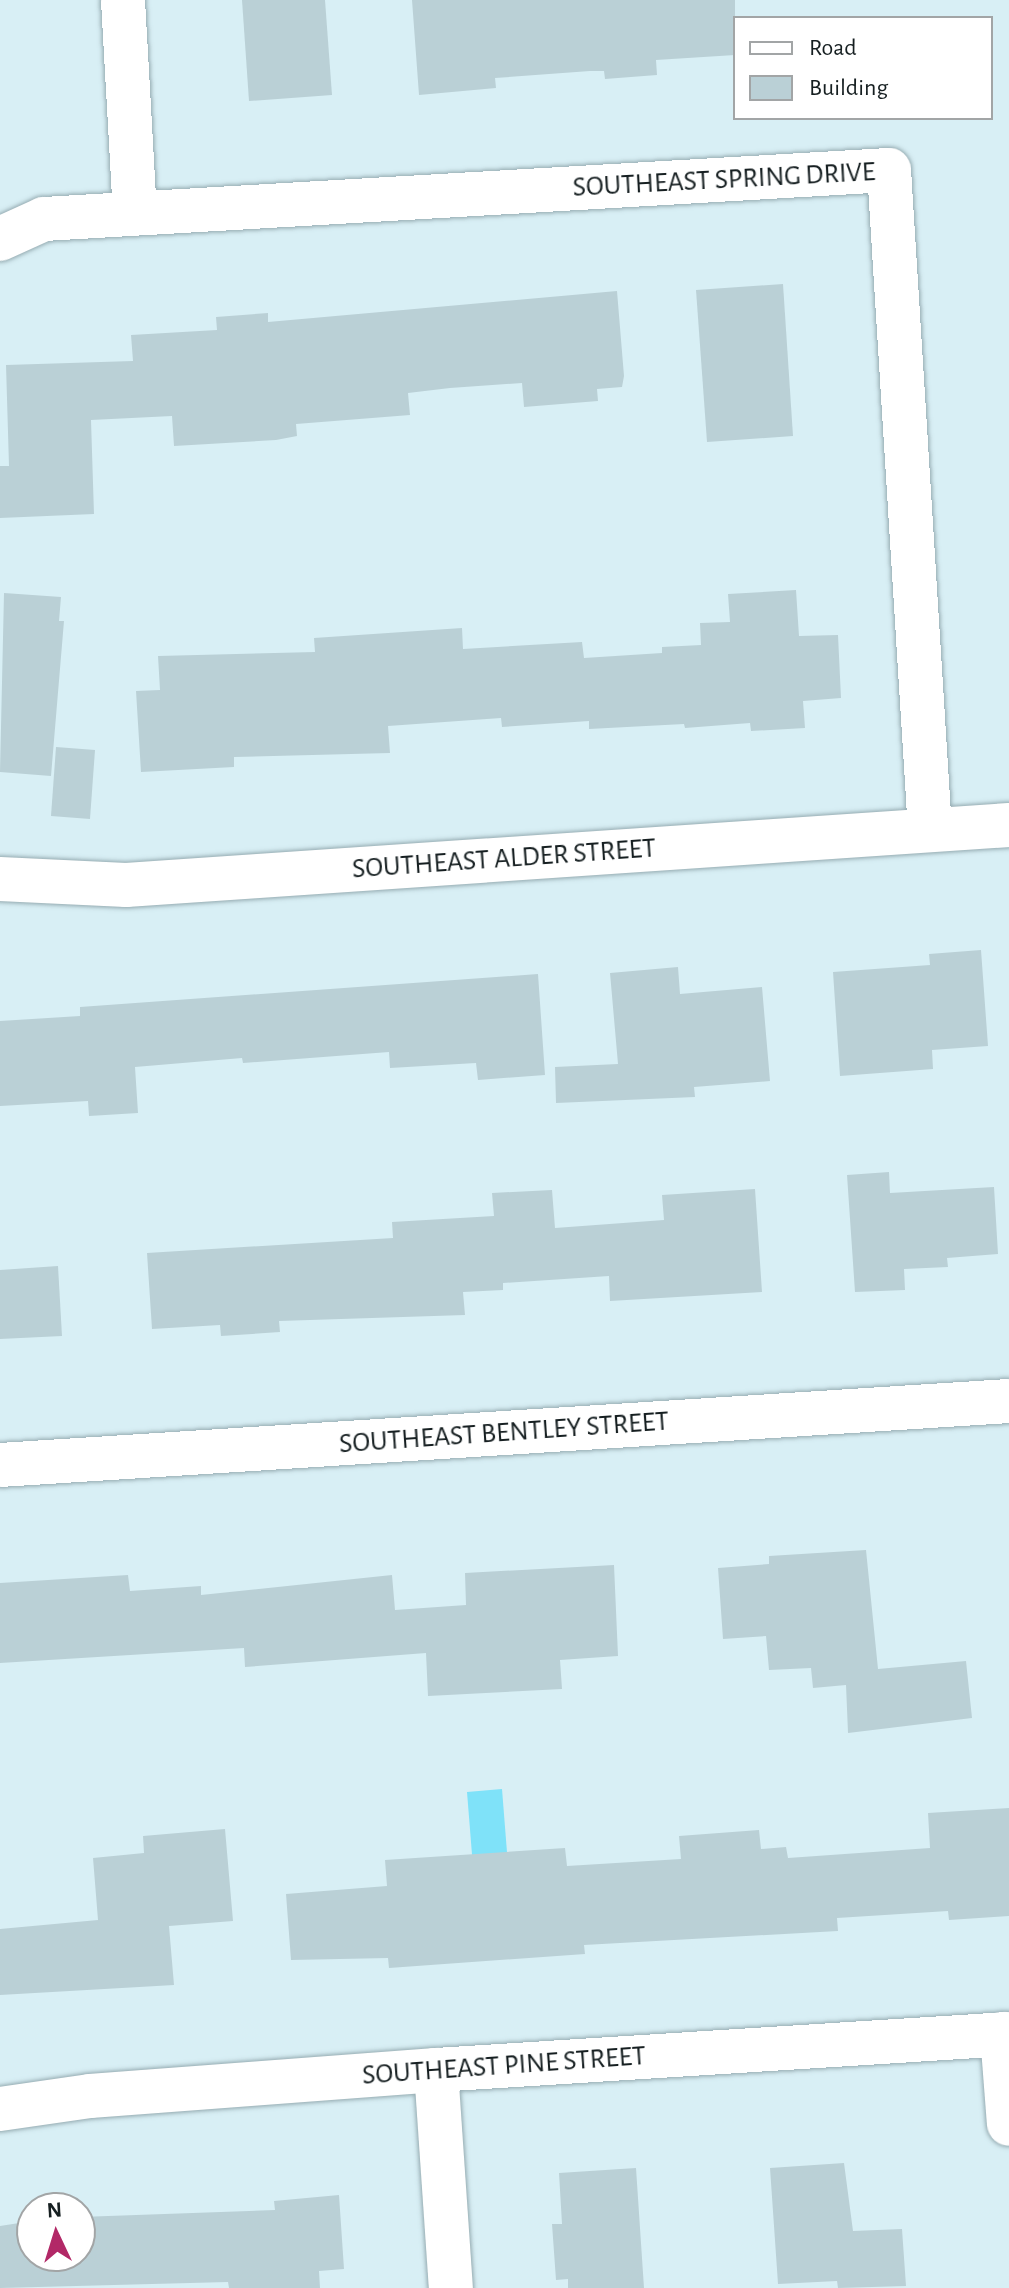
<!DOCTYPE html>
<style>
body{margin:0}
#map{position:relative;width:1009px;height:2288px;overflow:hidden;background:#d8eff5;font-family:"Alegreya Sans",sans-serif}
div>[style]{position:absolute}
.water>*{inset:0;background:#7fe2f9}
.building>*{inset:0;background:#bad0d6}
.roads{filter:drop-shadow(0 0 2px #96acb2) drop-shadow(0 0 2px #96acb2)}
.minor>*{height:44px;margin:-22px;padding:0 22px;transform-origin:22px;border-radius:22px;background:#fff}
span{translate:-50% -50%;white-space:nowrap;text-align:center;line-height:1.15;-webkit-text-stroke:8px #fff;paint-order:stroke}
.street-label{font-size:28px;color:#161f21}
.legend{position:absolute;left:733px;top:16px;width:260px;height:104px;box-sizing:border-box;background:#fff;border:2px solid #a2a5a6;margin:0;padding:10px 14px;list-style:none;font-size:24px;color:#161f21}
.legend li{display:flex;align-items:center;gap:16px;height:40px}
.legend b{width:40px;border:2px solid #a2a5a6}
.north{position:absolute;left:16px;top:2192px;width:80px;height:80px;box-sizing:border-box;background:#fff;border:2px solid #a2a5a6;border-radius:50%;rotate:356deg;font-size:22px;font-weight:700;line-height:32px;text-align:center;color:#161f21}
.north::after{content:'';display:block;margin:auto;width:28px;height:36px;background:#b22867;clip-path:polygon(50% 0,100% 100%,50% 72%,0 100%)}
</style>
<div id="map">
<div class="water">
<div style="clip-path:polygon(502px 1789px,508px 1865px,473px 1867px,467px 1792px)"></div>
</div>
<div class="building">
<div style="clip-path:polygon(242px 0,325px 0,332px 95px,249px 101px)"></div>
<div style="clip-path:polygon(412px 0,735px 0,735px 55px,656px 60px,657px 75px,605px 79px,604px 71px,590px 71px,495px 78px,496px 88px,419px 95px)"></div>
<div style="clip-path:polygon(783px 284px,793px 436px,707px 442px,696px 290px)"></div>
<div style="clip-path:polygon(617px 291px,624px 376px,622px 387px,597px 389px,598px 401px,524px 407px,522px 383px,450px 388px,408px 393px,410px 415px,296px 424px,297px 436px,276px 440px,174px 446px,172px 416px,91px 420px,94px 514px,0 518px,0 466px,9px 466px,6px 365px,133px 361px,131px 335px,217px 330px,216px 317px,268px 313px,268px 322px)"></div>
<div style="clip-path:polygon(796px 590px,799px 636px,838px 635px,841px 698px,803px 701px,805px 728px,751px 731px,750px 723px,685px 728px,684px 724px,589px 729px,589px 721px,502px 727px,501px 718px,388px 726px,390px 753px,234px 757px,234px 767px,141px 772px,136px 691px,160px 690px,158px 656px,315px 652px,314px 638px,462px 628px,463px 649px,582px 642px,584px 658px,662px 653px,662px 647px,701px 645px,700px 623px,730px 622px,728px 594px)"></div>
<div style="clip-path:polygon(4px 593px,61px 597px,59px 621px,64px 621px,51px 776px,0 772px)"></div>
<div style="clip-path:polygon(56px 747px,95px 750px,90px 819px,51px 816px)"></div>
<div style="clip-path:polygon(981px 950px,988px 1046px,932px 1050px,933px 1069px,840px 1076px,833px 972px,930px 965px,929px 954px)"></div>
<div style="clip-path:polygon(678px 967px,680px 994px,762px 987px,770px 1081px,694px 1087px,695px 1097px,556px 1103px,555px 1067px,618px 1064px,610px 973px)"></div>
<div style="clip-path:polygon(538px 974px,545px 1075px,478px 1080px,476px 1063px,390px 1068px,389px 1052px,243px 1063px,242px 1058px,135px 1067px,138px 1113px,89px 1116px,88px 1101px,0 1106px,0 1021px,80px 1016px,80px 1007px)"></div>
<div style="clip-path:polygon(889px 1172px,890px 1193px,994px 1187px,998px 1254px,947px 1258px,948px 1267px,904px 1269px,905px 1290px,855px 1292px,847px 1175px)"></div>
<div style="clip-path:polygon(755px 1189px,762px 1292px,610px 1301px,609px 1276px,503px 1283px,503px 1290px,463px 1292px,465px 1315px,279px 1321px,280px 1332px,221px 1336px,220px 1325px,152px 1329px,147px 1253px,393px 1238px,392px 1222px,494px 1216px,492px 1193px,552px 1190px,555px 1228px,664px 1220px,662px 1195px)"></div>
<div style="clip-path:polygon(58px 1266px,62px 1336px,0 1339px,0 1270px)"></div>
<div style="clip-path:polygon(866px 1550px,878px 1669px,966px 1661px,972px 1718px,848px 1733px,846px 1685px,813px 1688px,811px 1668px,769px 1670px,766px 1636px,723px 1639px,718px 1568px,769px 1564px,769px 1556px)"></div>
<div style="clip-path:polygon(614px 1565px,618px 1656px,560px 1660px,562px 1689px,428px 1696px,426px 1653px,245px 1667px,244px 1648px,0 1663px,0 1583px,128px 1575px,130px 1591px,201px 1586px,201px 1595px,392px 1575px,395px 1610px,466px 1605px,465px 1573px)"></div>
<div style="clip-path:polygon(1009px 1808px,1009px 1916px,949px 1920px,948px 1911px,837px 1918px,838px 1931px,584px 1945px,585px 1954px,389px 1968px,388px 1958px,291px 1960px,286px 1894px,387px 1886px,385px 1860px,565px 1848px,567px 1866px,681px 1859px,679px 1836px,759px 1830px,761px 1849px,786px 1847px,788px 1858px,930px 1848px,928px 1813px)"></div>
<div style="clip-path:polygon(225px 1829px,233px 1921px,169px 1926px,174px 1985px,0 1995px,0 1929px,98px 1920px,93px 1858px,144px 1853px,143px 1836px)"></div>
<div style="clip-path:polygon(844px 2163px,853px 2231px,902px 2229px,906px 2286px,838px 2288px,837px 2281px,778px 2284px,770px 2168px)"></div>
<div style="clip-path:polygon(636px 2168px,644px 2288px,568px 2288px,568px 2279px,556px 2280px,552px 2224px,562px 2224px,559px 2173px)"></div>
<div style="clip-path:polygon(339px 2195px,344px 2269px,319px 2271px,320px 2288px,229px 2288px,228px 2282px,0 2288px,0 2226px,32px 2221px,32px 2256px,80px 2256px,80px 2217px,275px 2210px,274px 2201px)"></div>
</div>
<div class="roads">
<div class="minor">
<div style="left:123px;top:0;width:213px;rotate:86.8deg"></div>
<div style="left:0;top:239px;width:48px;rotate:-24.4deg"></div>
<div style="left:44px;top:219px;width:846px;rotate:-3.32deg"></div>
<div style="left:889px;top:170px;width:661px;rotate:86.45deg"></div>
<div style="left:0;top:879px;width:126px;rotate:2.7deg"></div>
<div style="left:126px;top:885px;width:885px;rotate:-3.89deg"></div>
<div style="left:0;top:1465px;width:1011px;rotate:-3.63deg"></div>
<div style="left:1002px;top:2034px;width:90px;rotate:85.6deg"></div>
<div style="left:436px;top:2070px;width:219px;rotate:86.1deg"></div>
<div style="left:0;top:2109px;width:91px;rotate:-8.2deg"></div>
<div style="left:90px;top:2096px;width:347px;rotate:-4.3deg"></div>
<div style="left:436px;top:2070px;width:574px;rotate:-3.6deg"></div>
</div>
</div>
<div class="street-label">
<span style="left:724px;top:180px;rotate:-3deg">SOUTHEAST SPRING DRIVE</span>
<span style="left:504px;top:859px;rotate:-4deg">SOUTHEAST ALDER STREET</span>
<span style="left:504px;top:1433px;rotate:-4deg">SOUTHEAST BENTLEY STREET</span>
<span style="left:504px;top:2066px;rotate:-4deg">SOUTHEAST PINE STREET</span>
</div>
<ul class="legend">
<li><b style="height:10px;background:#fff"></b>Road</li>
<li><b style="height:22px;background:#bad0d6"></b>Building</li>
</ul>
<div class="north">N</div>
</div>
